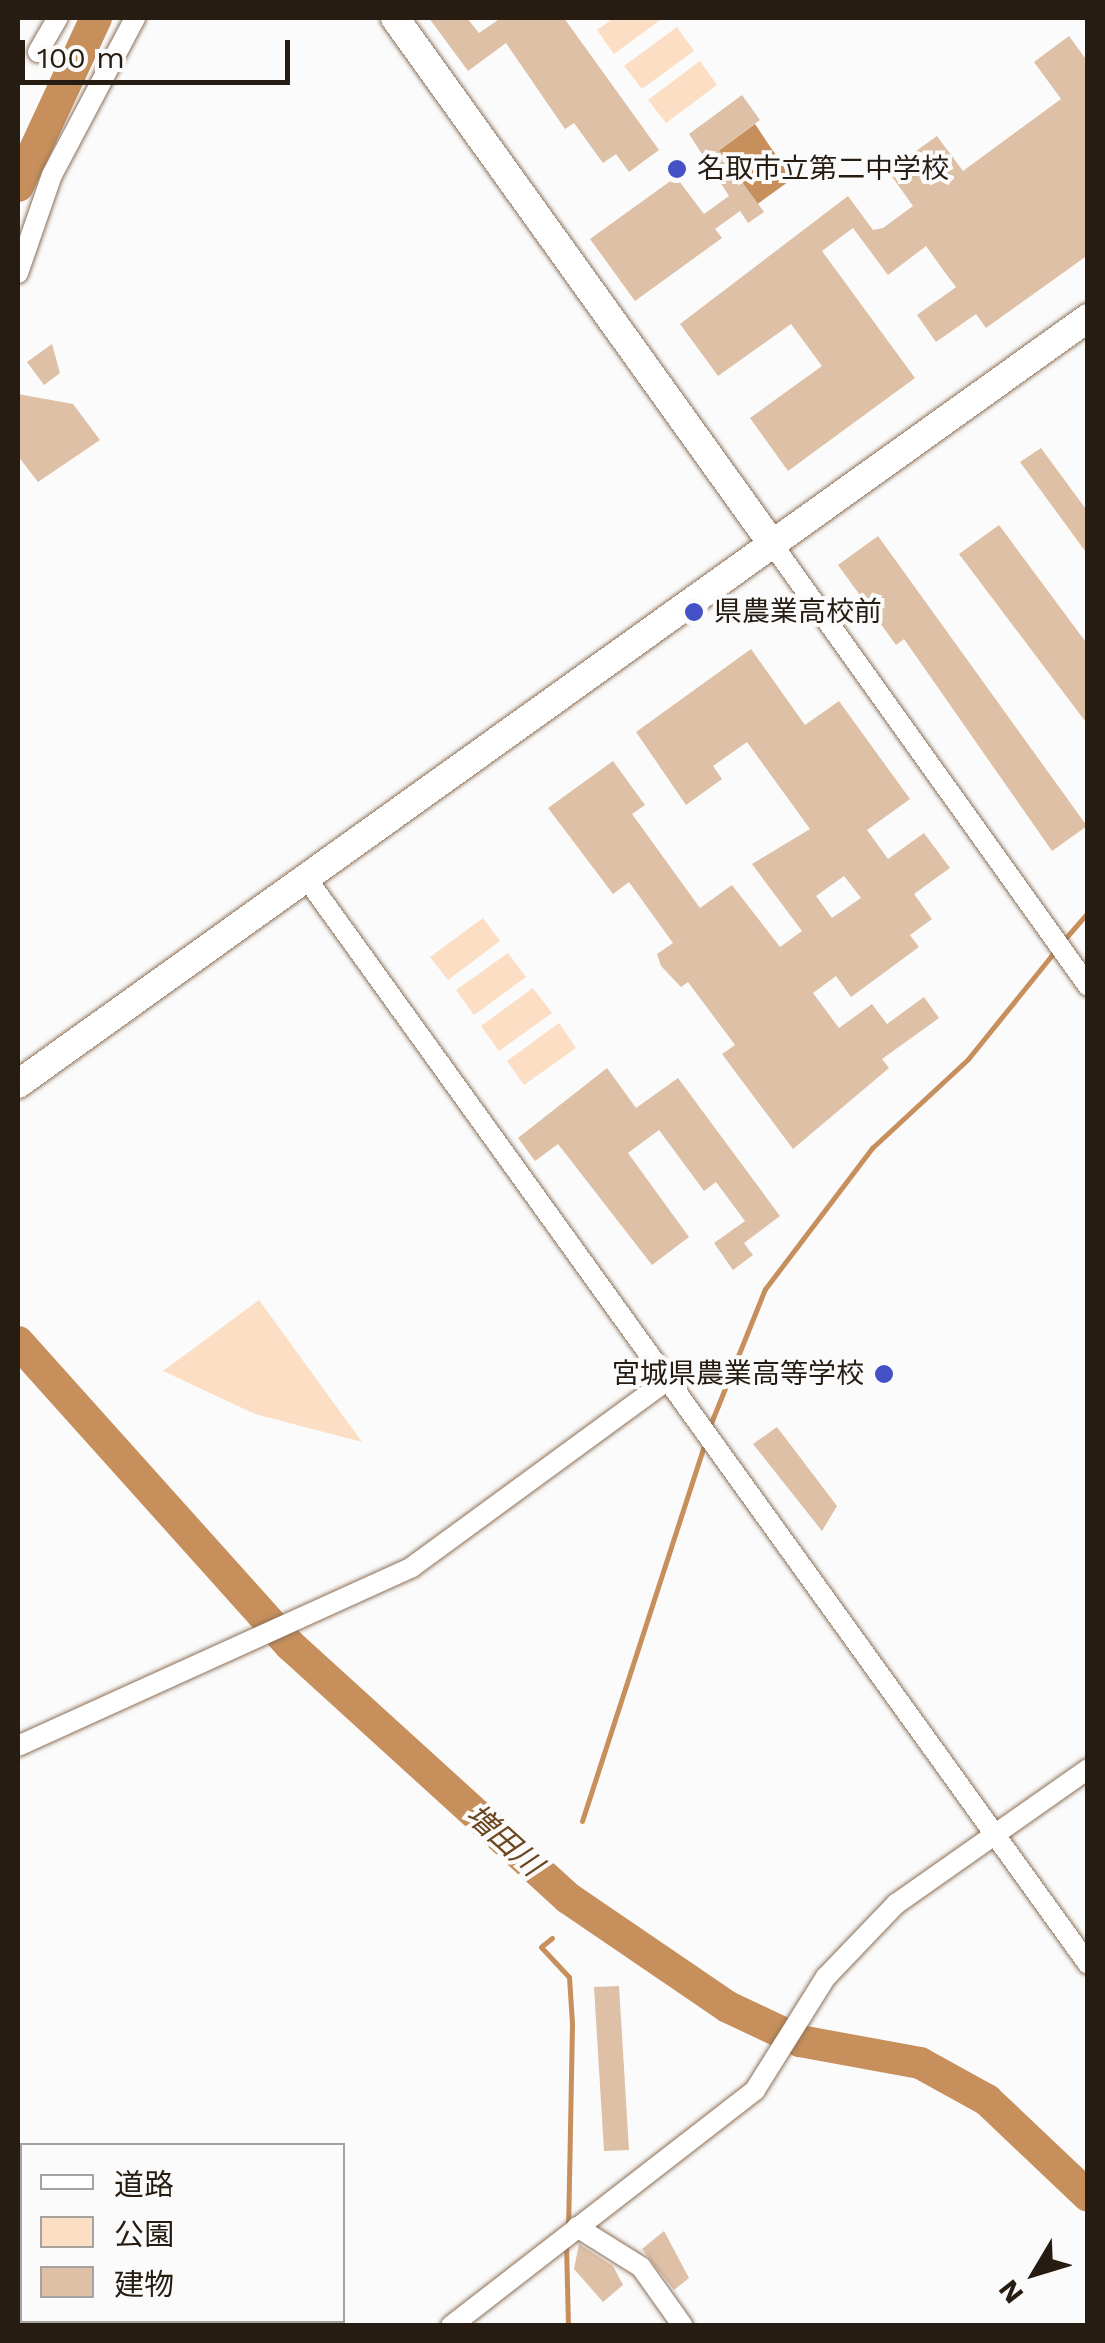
<!DOCTYPE html>
<meta charset="utf-8">
<style>
body{margin:0}
#map{position:relative;width:1105px;height:2343px;overflow:hidden;background:#fbfbfb;font-family:"Work Sans","Noto Sans JP",sans-serif}
div>[style]{position:absolute}
.green>*{inset:0;background:#fcdec4}
.water>*{inset:0;background:#c68f5c}
.stream>*{height:5px;margin:-2.5px;padding:0 2.5px;transform-origin:2.5px;border-radius:2.5px;background:#c68f5c}
.river>*{height:32px;margin:-16px;padding:0 16px;transform-origin:16px;border-radius:16px;background:#c68f5c}
.building>*{inset:0;background:#dec0a6}
.roads{filter:drop-shadow(0 0 2px #8b7058) drop-shadow(0 0 2px #8b7058)}
.street>*{height:20px;margin:-10px;padding:0 10px;transform-origin:10px;border-radius:10px;background:#fff}
.secondary>*{height:28px;margin:-14px;padding:0 14px;transform-origin:14px;border-radius:14px;background:#fff}
.dots>*{width:28px;height:28px;translate:-50% -50%;box-sizing:border-box;border:5px solid #fbfbfb;border-radius:50%}
span{translate:-50% -50%;white-space:nowrap;text-align:center;line-height:1.15;-webkit-text-stroke:8px #fbfbfb;paint-order:stroke}
.poi-label{font-size:28px;color:#271c12}
.left{translate:0 -50%;text-align:left}
.right{translate:-100% -50%;text-align:right}
.water-label{font-size:30px;color:#6c461f;font-style:italic}
.frame{position:absolute;inset:0;border:20px solid #271c12;pointer-events:none}
.legend{position:absolute;left:20px;top:2143px;width:325px;height:180px;box-sizing:border-box;background:#fbfbfb;border:2px solid #a6a29e;margin:0;padding:12px 18px;list-style:none;font-size:30px;color:#271c12}
.legend li{display:flex;align-items:center;gap:20px;height:50px}
.legend b{width:50px;border:2px solid #a6a29e}
.north{position:absolute;left:985px;top:2223px;width:100px;height:100px;-webkit-text-stroke:8px #fbfbfb;paint-order:stroke;rotate:232deg;font-size:28px;font-weight:700;line-height:40px;text-align:center;color:#271c12}
.north::after{content:'';display:block;margin:auto;width:35px;height:45px;background:#271c12;clip-path:polygon(50% 0,100% 100%,50% 72%,0 100%)}
.scale{position:absolute;left:20px;top:40px;width:270px;height:45px;box-sizing:border-box;border:5px solid #271c12;border-top:0;padding-left:12px;font-size:30px;line-height:35px;white-space:nowrap;color:#271c12;-webkit-text-stroke:8px #fbfbfb;paint-order:stroke}
</style>
<div id="map">
<div class="green">
<div style="clip-path:polygon(614px 18px,663px 18px,614px 54px,597px 30px)"></div>
<div style="clip-path:polygon(677px 27px,694px 51px,642px 89px,624px 66px)"></div>
<div style="clip-path:polygon(700px 61px,717px 85px,666px 123px,648px 100px)"></div>
<div style="clip-path:polygon(483px 918px,500px 941px,448px 980px,430px 957px)"></div>
<div style="clip-path:polygon(508px 953px,526px 977px,474px 1015px,456px 990px)"></div>
<div style="clip-path:polygon(533px 988px,552px 1013px,499px 1051px,481px 1026px)"></div>
<div style="clip-path:polygon(559px 1023px,576px 1048px,524px 1085px,507px 1061px)"></div>
<div style="clip-path:polygon(259px 1300px,362px 1442px,255px 1414px,163px 1371px)"></div>
</div>
<div class="water">
<div style="clip-path:polygon(755px 124px,792px 179px,756px 205px,718px 151px)"></div>
</div>
<div class="stream">
<div style="left:1063px;top:941px;width:38px;rotate:-49deg"></div>
<div style="left:709px;top:1428px;width:150px;rotate:-68.1deg"></div>
<div style="left:765px;top:1289px;width:177px;rotate:-52.8deg"></div>
<div style="left:872px;top:1148px;width:131px;rotate:-42.8deg"></div>
<div style="left:968px;top:1059px;width:140px;rotate:-51.1deg"></div>
<div style="left:582px;top:1821px;width:398px;rotate:-72deg"></div>
<div style="left:552px;top:1938px;width:14px;rotate:141deg"></div>
<div style="left:541px;top:1947px;width:41px;rotate:47deg"></div>
<div style="left:569px;top:1977px;width:47px;rotate:86.3deg"></div>
<div style="left:572px;top:2024px;width:204px;rotate:91.1deg"></div>
<div style="left:566px;top:2244px;width:82px;rotate:88.6deg"></div>
</div>
<div class="river">
<div style="left:18px;top:186px;width:185px;rotate:-65.1deg"></div>
<div style="left:18px;top:1342px;width:407px;rotate:48.1deg"></div>
<div style="left:290px;top:1645px;width:376px;rotate:42.3deg"></div>
<div style="left:568px;top:1898px;width:194px;rotate:34.3deg"></div>
<div style="left:728px;top:2007px;width:80px;rotate:25.3deg"></div>
<div style="left:800px;top:2041px;width:122px;rotate:10.4deg"></div>
<div style="left:920px;top:2063px;width:77px;rotate:28.9deg"></div>
<div style="left:987px;top:2100px;width:139px;rotate:43.5deg"></div>
</div>
<div class="building">
<div style="clip-path:polygon(429px 18px,467px 18px,479px 33px,501px 18px,564px 18px,659px 150px,629px 172px,616px 154px,603px 163px,574px 123px,565px 129px,506px 43px,468px 71px)"></div>
<div style="clip-path:polygon(1069px 36px,1088px 62px,1088px 255px,986px 328px,976px 314px,936px 342px,917px 315px,956px 287px,946px 274px,926px 246px,888px 275px,853px 228px,822px 251px,915px 378px,788px 471px,750px 418px,822px 366px,791px 324px,718px 376px,680px 324px,848px 196px,873px 230px,883px 228px,913px 206px,888px 171px,937px 136px,963px 171px,1061px 99px,1034px 62px)"></div>
<div style="clip-path:polygon(742px 95px,760px 120px,719px 150px,764px 212px,748px 223px,740px 211px,715px 229px,722px 238px,635px 301px,590px 239px,676px 177px,704px 214px,729px 196px,689px 134px)"></div>
<div style="clip-path:polygon(52px 344px,60px 373px,44px 385px,27px 362px)"></div>
<div style="clip-path:polygon(18px 394px,73px 404px,100px 440px,38px 482px,18px 456px)"></div>
<div style="clip-path:polygon(1041px 448px,1088px 512px,1088px 555px,1020px 462px)"></div>
<div style="clip-path:polygon(999px 525px,1088px 645px,1088px 725px,959px 554px)"></div>
<div style="clip-path:polygon(878px 536px,1087px 826px,1052px 851px,904px 639px,896px 645px,838px 565px)"></div>
<div style="clip-path:polygon(evenodd,751px 649px,805px 725px,839px 701px,910px 799px,867px 830px,888px 859px,924px 833px,950px 868px,914px 894px,932px 919px,910px 935px,919px 947px,851px 997px,836px 976px,813px 993px,839px 1028px,872px 1004px,887px 1024px,924px 997px,939px 1018px,882px 1059px,889px 1068px,793px 1149px,722px 1054px,735px 1045px,688px 982px,681px 987px,661px 966px,657px 954px,673px 943px,629px 882px,613px 894px,548px 808px,613px 761px,645px 805px,632px 814px,700px 908px,732px 885px,780px 947px,802px 931px,752px 864px,810px 829px,747px 742px,713px 766px,722px 779px,686px 805px,636px 732px,751px 649px,844px 876px,861px 898px,832px 918px,816px 896px,844px 876px)"></div>
<div style="clip-path:polygon(607px 1068px,636px 1108px,678px 1078px,780px 1216px,744px 1243px,753px 1255px,733px 1270px,714px 1243px,745px 1221px,716px 1182px,704px 1191px,659px 1130px,628px 1153px,689px 1237px,652px 1265px,558px 1144px,535px 1161px,518px 1138px)"></div>
<div style="clip-path:polygon(777px 1427px,837px 1506px,822px 1531px,753px 1444px)"></div>
<div style="clip-path:polygon(619px 1986px,629px 2150px,604px 2151px,594px 1987px)"></div>
<div style="clip-path:polygon(664px 2231px,689px 2278px,674px 2290px,642px 2249px)"></div>
<div style="clip-path:polygon(579px 2244px,613px 2266px,623px 2285px,603px 2302px,574px 2269px)"></div>
</div>
<div class="roads">
<div class="street">
<div style="left:38px;top:52px;width:39px;rotate:-60deg"></div>
<div style="left:18px;top:273px;width:104px;rotate:-70.9deg"></div>
<div style="left:52px;top:175px;width:178px;rotate:-62.1deg"></div>
<div style="left:773px;top:545px;width:542px;rotate:54.46deg"></div>
<div style="left:307px;top:879px;width:1337px;rotate:54.25deg"></div>
<div style="left:18px;top:1746px;width:433px;rotate:-24.4deg"></div>
<div style="left:412px;top:1567px;width:320px;rotate:-36.2deg"></div>
<div style="left:577px;top:2227px;width:75px;rotate:32deg"></div>
<div style="left:641px;top:2267px;width:72px;rotate:54.6deg"></div>
<div style="left:451px;top:2326px;width:385px;rotate:-37.8deg"></div>
<div style="left:755px;top:2090px;width:133px;rotate:-57.9deg"></div>
<div style="left:826px;top:1977px;width:101px;rotate:-46.2deg"></div>
<div style="left:896px;top:1904px;width:235px;rotate:-35.1deg"></div>
</div>
<div class="secondary">
<div style="left:395px;top:18px;width:649px;rotate:54.35deg"></div>
<div style="left:18px;top:1084px;width:1316px;rotate:-35.6deg"></div>
<div style="left:18px;top:2244px;width:8px;rotate:60deg"></div>
<div style="left:70px;top:2320px;width:7px;rotate:56deg"></div>
</div>
</div>
<div class="dots">
<div style="left:677px;top:169px;background:#4551c6"></div>
<div style="left:694px;top:612px;background:#4551c6"></div>
<div style="left:884px;top:1374px;background:#4551c6"></div>
</div>
<div class="poi-label">
<span class="left" style="left:697px;top:169px">名取市立第二中学校</span>
<span class="left" style="left:714px;top:612px">県農業高校前</span>
<span class="right" style="left:864px;top:1374px">宮城県農業高等学校</span>
</div>
<div class="water-label">
<span style="left:504px;top:1840px;rotate:42deg">増田川</span>
</div>
<div class="frame"></div>
<ul class="legend">
<li><b style="height:12px;background:#fff"></b>道路</li>
<li><b style="height:28px;background:#fcdec4"></b>公園</li>
<li><b style="height:28px;background:#dec0a6"></b>建物</li>
</ul>
<div class="north">N</div>
<div class="scale">100 m</div>
</div>
